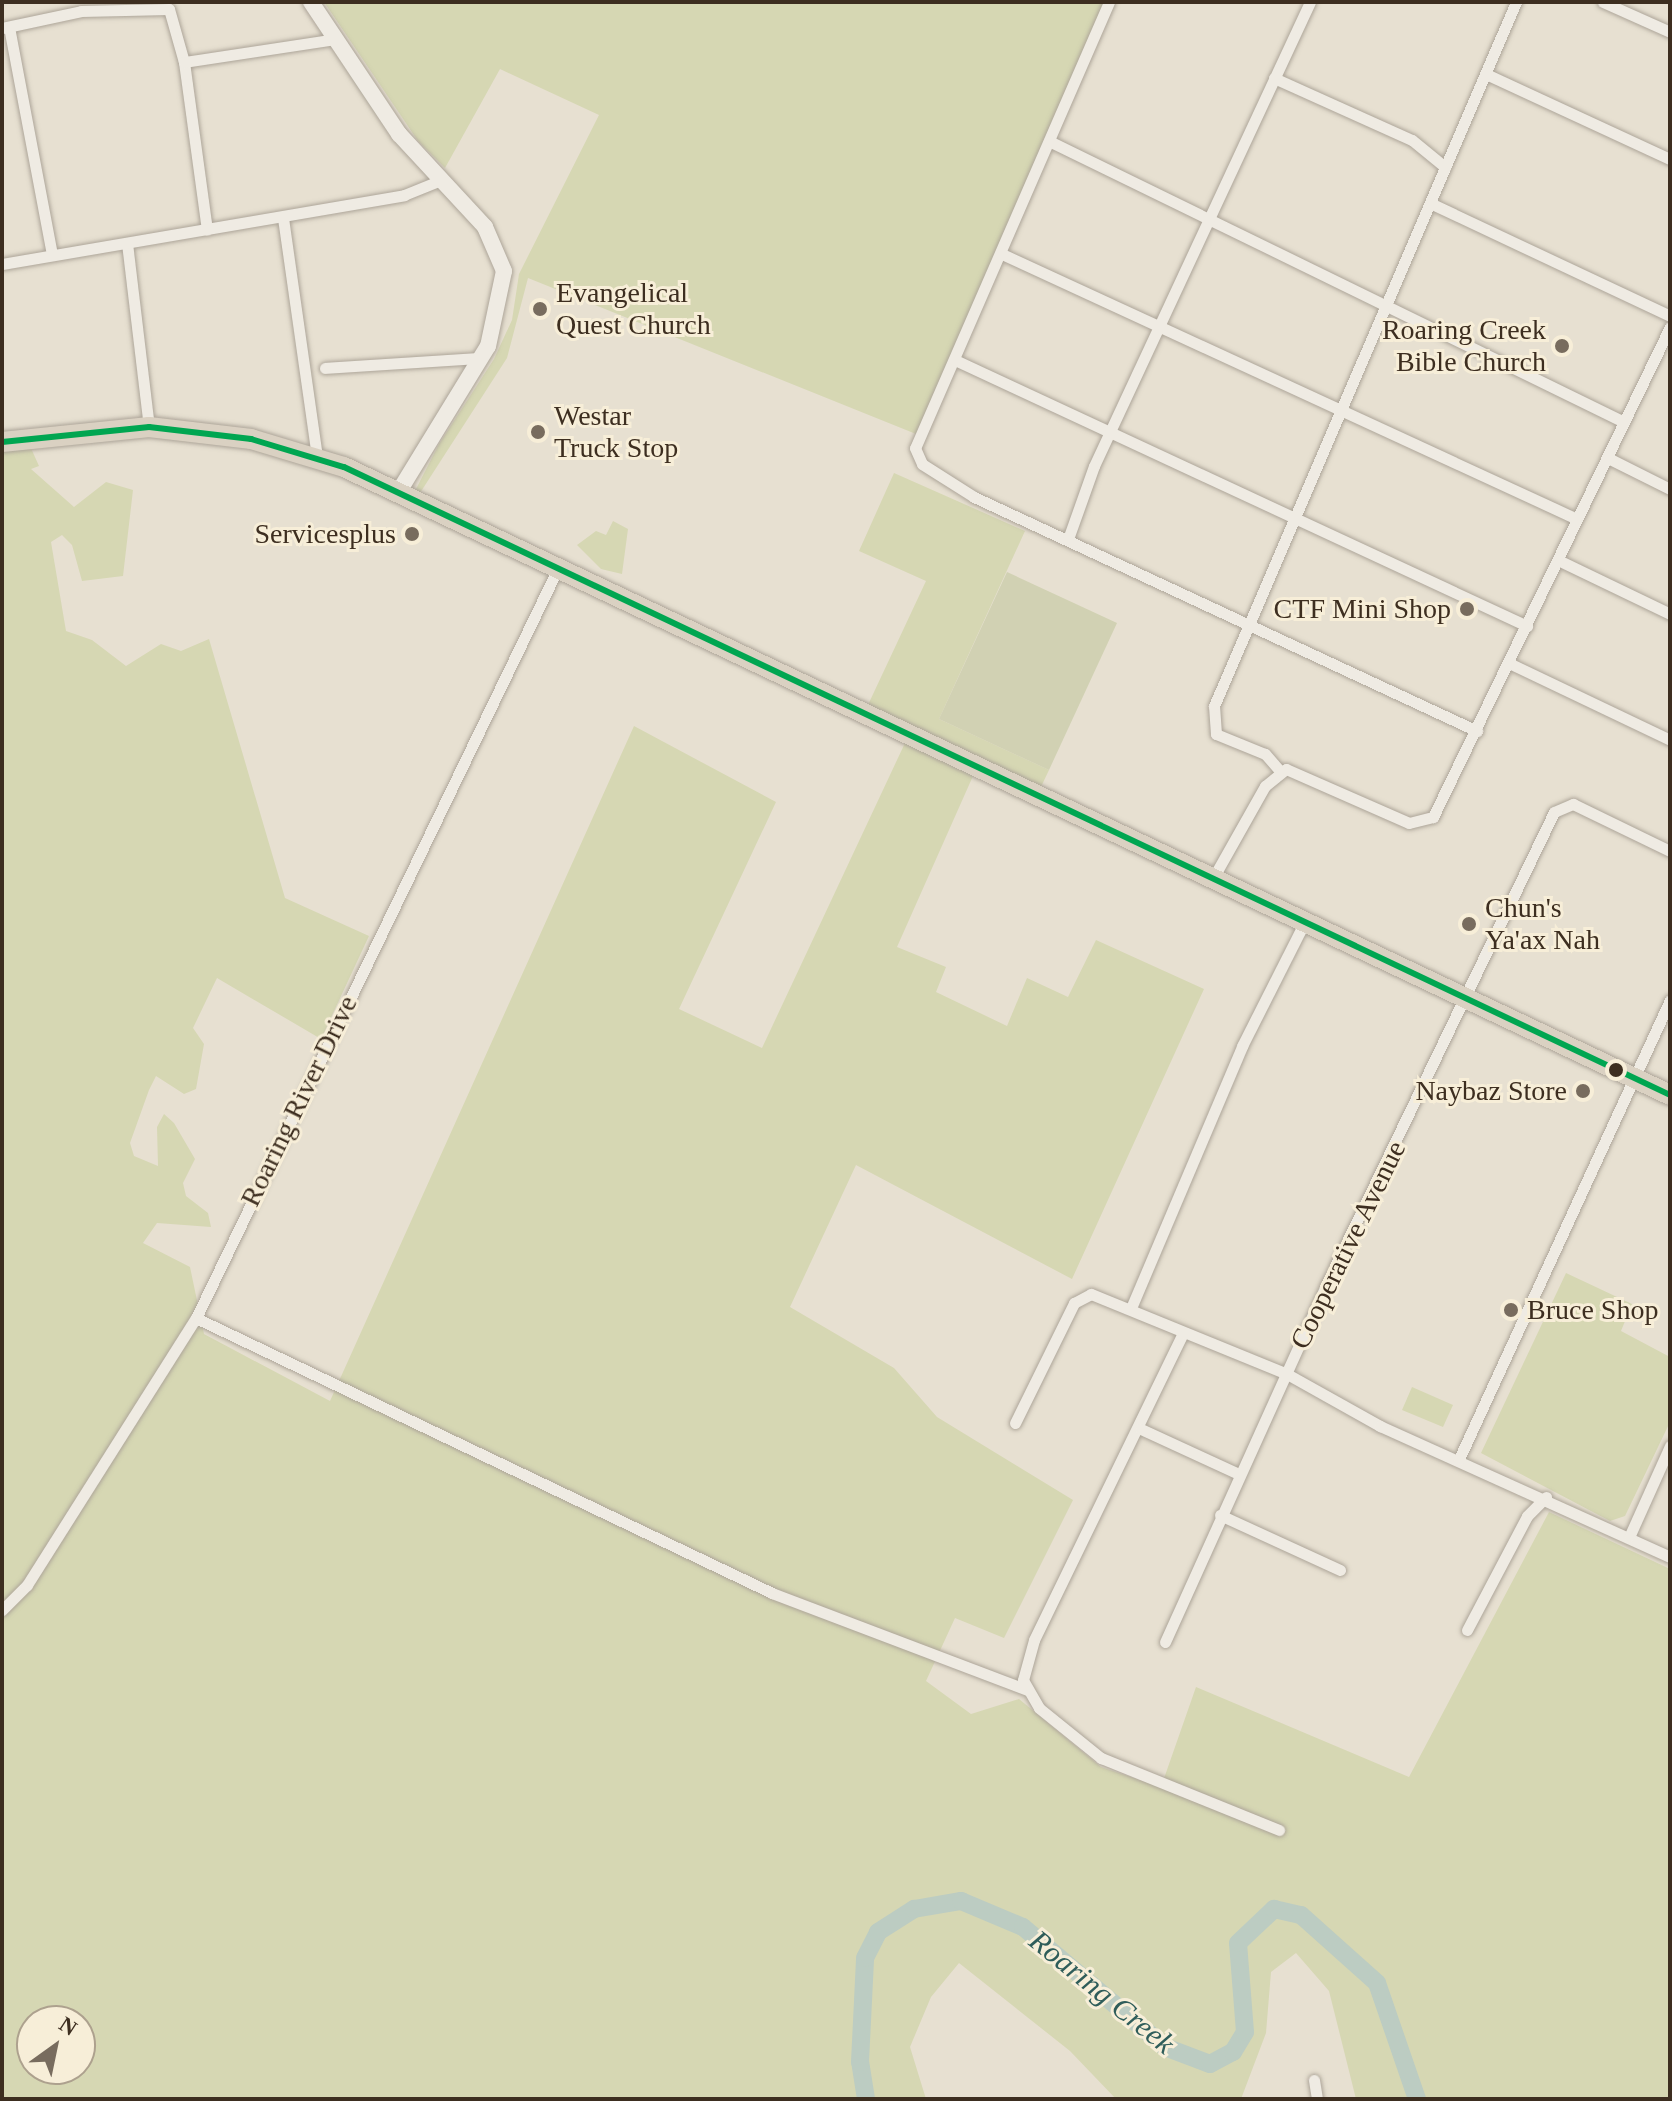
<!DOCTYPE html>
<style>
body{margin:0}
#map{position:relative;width:1672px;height:2101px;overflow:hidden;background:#e7e0d1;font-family:"Times New Roman",serif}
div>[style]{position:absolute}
.green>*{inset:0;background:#d6d7b3}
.cemetery>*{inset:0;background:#d1d1b3}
.river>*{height:18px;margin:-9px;padding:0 9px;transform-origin:9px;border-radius:9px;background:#bcccc2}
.roads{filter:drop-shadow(0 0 2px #ada599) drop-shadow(0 0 2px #ada599)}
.street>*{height:11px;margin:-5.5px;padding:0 5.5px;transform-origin:5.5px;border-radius:5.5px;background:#efebe3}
.secondary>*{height:16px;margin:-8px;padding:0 8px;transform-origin:8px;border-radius:8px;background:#efebe3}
.highway>*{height:20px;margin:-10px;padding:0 10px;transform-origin:10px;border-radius:10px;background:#dad1c2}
.bus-1>*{height:6px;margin:-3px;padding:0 3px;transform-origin:3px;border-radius:3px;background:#00a651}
.dots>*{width:22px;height:22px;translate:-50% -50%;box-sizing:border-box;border:4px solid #f7eed8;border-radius:50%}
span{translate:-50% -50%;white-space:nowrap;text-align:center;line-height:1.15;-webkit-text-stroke:6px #f7eed8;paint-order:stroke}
.poi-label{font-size:28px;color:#3d2e20}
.left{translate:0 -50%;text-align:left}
.right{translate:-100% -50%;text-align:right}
.street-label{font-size:28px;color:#3d2e20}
.water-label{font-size:30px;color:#2f5d5a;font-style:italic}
.frame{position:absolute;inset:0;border:4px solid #3d2e20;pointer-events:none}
.north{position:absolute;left:16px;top:2005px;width:80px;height:80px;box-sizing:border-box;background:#f7eed8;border:2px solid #ada18e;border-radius:50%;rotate:33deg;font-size:22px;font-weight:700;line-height:32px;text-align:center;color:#3d2e20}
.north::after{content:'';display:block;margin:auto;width:28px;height:36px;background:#786c5e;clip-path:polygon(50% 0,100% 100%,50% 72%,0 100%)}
</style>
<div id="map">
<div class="green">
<div style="clip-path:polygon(324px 2px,1108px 2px,916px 434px,528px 278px,507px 358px,420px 493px,415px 491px,439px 444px,494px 359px,512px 320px,519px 274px,599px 115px,500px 69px,445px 168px,418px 141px)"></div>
<div style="clip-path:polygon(evenodd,30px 446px,39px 466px,31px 469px,74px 507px,106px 482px,133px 490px,123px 576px,82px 581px,72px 545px,62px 535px,51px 542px,66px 631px,92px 640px,126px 666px,161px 644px,181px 651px,209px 639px,285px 898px,369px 936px,321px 1039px,217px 978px,193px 1028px,204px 1044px,196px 1089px,184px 1094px,156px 1076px,149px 1090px,130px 1143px,134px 1156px,158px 1166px,157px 1127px,164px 1114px,174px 1123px,195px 1159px,183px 1183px,186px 1196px,208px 1213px,211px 1227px,157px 1223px,143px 1243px,190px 1267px,204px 1334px,330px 1401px,634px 726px,776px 802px,679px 1009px,762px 1048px,905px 743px,973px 776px,897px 947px,946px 967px,936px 992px,1007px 1026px,1027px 978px,1068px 997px,1096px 940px,1204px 989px,1072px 1279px,856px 1165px,790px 1307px,894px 1368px,937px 1417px,1073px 1500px,1004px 1638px,955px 1618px,926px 1681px,971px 1714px,1019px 1699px,1101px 1767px,1161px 1787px,1196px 1687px,1409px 1777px,1549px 1512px,1670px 1569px,1670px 2099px,1356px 2099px,1329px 1991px,1296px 1953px,1271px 1972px,1266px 2033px,1241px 2099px,1116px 2099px,1070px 2051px,959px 1963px,931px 1997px,910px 2047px,926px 2099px,2px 2099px,2px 450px,30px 446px,32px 2021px,80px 2021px,80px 2069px,32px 2069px,32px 2021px)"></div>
<div style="clip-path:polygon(894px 473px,1025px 531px,939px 719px,1049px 770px,1040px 789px,867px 707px,926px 581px,859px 551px)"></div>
<div style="clip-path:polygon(613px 521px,628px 529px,622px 574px,601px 569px,577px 545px,596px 531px,606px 535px)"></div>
<div style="clip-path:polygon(1566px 1273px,1632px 1304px,1621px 1331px,1670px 1357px,1670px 1422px,1625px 1516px,1610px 1521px,1481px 1453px)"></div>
<div style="clip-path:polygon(1412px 1387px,1453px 1405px,1443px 1427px,1402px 1410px)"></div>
</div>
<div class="cemetery">
<div style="clip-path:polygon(1007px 572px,1117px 623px,1049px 770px,939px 719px)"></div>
</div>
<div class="river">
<div style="left:866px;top:2099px;width:37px;rotate:-99deg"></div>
<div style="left:860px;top:2062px;width:104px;rotate:-87.2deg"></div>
<div style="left:865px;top:1958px;width:29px;rotate:-63deg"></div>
<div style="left:878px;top:1932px;width:43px;rotate:-32.6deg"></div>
<div style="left:914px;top:1909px;width:48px;rotate:-9.7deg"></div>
<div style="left:961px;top:1901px;width:67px;rotate:22.8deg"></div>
<div style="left:1023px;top:1927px;width:186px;rotate:40.2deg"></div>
<div style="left:1165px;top:2047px;width:48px;rotate:20.7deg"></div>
<div style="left:1210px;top:2064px;width:26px;rotate:-28deg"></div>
<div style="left:1233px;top:2052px;width:23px;rotate:-59deg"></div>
<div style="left:1245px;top:2032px;width:89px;rotate:-94.5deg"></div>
<div style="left:1238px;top:1943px;width:50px;rotate:-43.4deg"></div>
<div style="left:1274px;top:1909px;width:28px;rotate:13deg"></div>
<div style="left:1301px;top:1915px;width:102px;rotate:41.8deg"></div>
<div style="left:1377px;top:1983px;width:123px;rotate:71deg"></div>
</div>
<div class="roads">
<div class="street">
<div style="left:1109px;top:2px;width:486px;rotate:113.5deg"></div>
<div style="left:915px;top:448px;width:17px;rotate:66deg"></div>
<div style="left:922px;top:464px;width:62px;rotate:32.4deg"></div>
<div style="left:974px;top:497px;width:555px;rotate:24.95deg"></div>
<div style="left:1603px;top:2px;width:73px;rotate:24.1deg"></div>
<div style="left:9px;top:27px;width:231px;rotate:79.3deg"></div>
<div style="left:2px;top:28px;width:81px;rotate:-12.1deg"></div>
<div style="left:81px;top:11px;width:88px;rotate:-1.3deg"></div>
<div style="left:169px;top:9px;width:55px;rotate:74.2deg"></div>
<div style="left:184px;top:62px;width:169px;rotate:82.2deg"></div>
<div style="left:184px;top:62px;width:154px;rotate:-8.6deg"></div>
<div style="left:1486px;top:74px;width:203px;rotate:24.8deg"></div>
<div style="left:1274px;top:78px;width:151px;rotate:24.2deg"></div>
<div style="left:1412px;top:140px;width:43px;rotate:39.3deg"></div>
<div style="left:1049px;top:141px;width:640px;rotate:26.04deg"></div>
<div style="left:1430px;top:203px;width:265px;rotate:25.2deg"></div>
<div style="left:283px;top:218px;width:241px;rotate:81.9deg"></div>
<div style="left:127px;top:243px;width:185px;rotate:83.2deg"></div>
<div style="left:1002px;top:254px;width:633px;rotate:24.74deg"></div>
<div style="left:2px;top:264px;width:408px;rotate:-9.7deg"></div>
<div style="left:404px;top:195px;width:40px;rotate:-22deg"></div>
<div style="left:955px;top:360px;width:631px;rotate:24.94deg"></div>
<div style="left:325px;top:368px;width:156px;rotate:-3.7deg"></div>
<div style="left:1608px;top:458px;width:69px;rotate:26.6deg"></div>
<div style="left:1068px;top:539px;width:77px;rotate:-70.4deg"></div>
<div style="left:1094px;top:466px;width:512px;rotate:-65.04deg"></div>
<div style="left:1558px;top:560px;width:124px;rotate:25.7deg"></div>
<div style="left:1511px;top:664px;width:176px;rotate:25.5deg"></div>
<div style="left:1280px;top:771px;width:23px;rotate:-131deg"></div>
<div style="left:1265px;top:754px;width:53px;rotate:-157.8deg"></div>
<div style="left:1216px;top:734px;width:28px;rotate:-94deg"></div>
<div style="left:1214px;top:706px;width:766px;rotate:-66.78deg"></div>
<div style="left:1212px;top:880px;width:108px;rotate:-60.6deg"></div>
<div style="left:1265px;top:786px;width:27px;rotate:-39deg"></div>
<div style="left:1286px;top:769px;width:134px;rotate:23.7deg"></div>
<div style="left:1409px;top:823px;width:25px;rotate:-14deg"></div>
<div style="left:1433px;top:817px;width:544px;rotate:-64.19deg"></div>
<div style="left:1131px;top:1308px;width:285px;rotate:-67deg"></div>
<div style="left:1242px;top:1046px;width:138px;rotate:-63.2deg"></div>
<div style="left:196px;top:1318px;width:638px;rotate:25.52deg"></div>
<div style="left:772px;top:1593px;width:273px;rotate:20.8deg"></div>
<div style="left:1183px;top:1333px;width:341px;rotate:115.9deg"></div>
<div style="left:1034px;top:1640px;width:41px;rotate:105.4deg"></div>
<div style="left:1023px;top:1680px;width:32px;rotate:60deg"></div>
<div style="left:1039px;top:1708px;width:80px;rotate:38.9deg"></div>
<div style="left:1101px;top:1758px;width:192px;rotate:22deg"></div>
<div style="left:1015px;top:1423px;width:134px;rotate:-63.8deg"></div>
<div style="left:1074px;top:1303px;width:19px;rotate:-28deg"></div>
<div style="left:1091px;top:1294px;width:212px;rotate:22.2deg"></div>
<div style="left:1287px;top:1374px;width:107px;rotate:29.2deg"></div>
<div style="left:1380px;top:1426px;width:318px;rotate:24.3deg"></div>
<div style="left:1141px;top:1429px;width:108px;rotate:24.7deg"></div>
<div style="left:1459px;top:1459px;width:505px;rotate:-65.31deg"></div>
<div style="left:1220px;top:1515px;width:132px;rotate:24.6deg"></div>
<div style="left:1630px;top:1535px;width:98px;rotate:-65.8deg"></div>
<div style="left:2px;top:1610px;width:35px;rotate:-45deg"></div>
<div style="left:27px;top:1585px;width:316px;rotate:-57.7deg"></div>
<div style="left:196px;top:1318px;width:833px;rotate:-64.23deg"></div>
<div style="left:1467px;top:1630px;width:129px;rotate:-62.2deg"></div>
<div style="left:1527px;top:1516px;width:27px;rotate:-45deg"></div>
<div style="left:1165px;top:1642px;width:389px;rotate:-65.7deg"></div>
<div style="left:1325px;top:1287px;width:527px;rotate:-64.26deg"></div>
<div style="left:1554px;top:812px;width:21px;rotate:-23deg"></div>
<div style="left:1573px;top:804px;width:108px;rotate:25.9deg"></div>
<div style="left:1314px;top:2080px;width:19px;rotate:81deg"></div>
</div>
<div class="secondary">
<div style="left:311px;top:2px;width:159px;rotate:56.3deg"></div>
<div style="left:399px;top:134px;width:127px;rotate:47.2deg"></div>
<div style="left:485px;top:227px;width:48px;rotate:66.6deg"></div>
<div style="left:504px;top:271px;width:77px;rotate:102deg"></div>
<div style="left:488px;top:346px;width:170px;rotate:121.5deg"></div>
</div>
<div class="highway">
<div style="left:2px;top:442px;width:148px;rotate:-5.8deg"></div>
<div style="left:149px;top:427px;width:103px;rotate:6.7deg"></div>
<div style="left:251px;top:439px;width:97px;rotate:16.8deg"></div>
<div style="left:344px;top:467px;width:1467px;rotate:25.34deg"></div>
</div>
</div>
<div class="bus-1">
<div style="left:2px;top:442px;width:148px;rotate:-5.8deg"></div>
<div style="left:149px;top:427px;width:103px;rotate:6.7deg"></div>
<div style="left:251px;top:439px;width:97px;rotate:16.8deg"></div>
<div style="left:344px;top:467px;width:1467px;rotate:25.34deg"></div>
</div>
<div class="dots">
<div style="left:540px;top:309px;background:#786c5e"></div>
<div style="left:1562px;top:346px;background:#786c5e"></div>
<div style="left:538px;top:432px;background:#786c5e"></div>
<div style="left:412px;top:534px;background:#786c5e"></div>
<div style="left:1467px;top:609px;background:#786c5e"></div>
<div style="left:1469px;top:924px;background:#786c5e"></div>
<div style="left:1616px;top:1070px;background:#3d2e20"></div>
<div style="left:1583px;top:1091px;background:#786c5e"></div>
<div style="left:1511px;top:1310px;background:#786c5e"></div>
</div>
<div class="poi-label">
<span class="left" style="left:556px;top:309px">Evangelical<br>Quest Church</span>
<span class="right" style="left:1546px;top:346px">Roaring Creek<br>Bible Church</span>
<span class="left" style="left:554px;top:432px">Westar<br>Truck Stop</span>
<span class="right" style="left:396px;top:534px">Servicesplus</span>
<span class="right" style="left:1451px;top:609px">CTF Mini Shop</span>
<span class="left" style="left:1485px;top:924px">Chun's<br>Ya'ax Nah</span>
<span class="right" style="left:1567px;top:1091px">Naybaz Store</span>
<span class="left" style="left:1527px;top:1310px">Bruce Shop</span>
</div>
<div class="street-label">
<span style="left:299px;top:1101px;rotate:-64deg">Roaring River Drive</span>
<span style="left:1348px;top:1245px;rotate:-64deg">Cooperative Avenue</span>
</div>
<div class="water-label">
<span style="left:1102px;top:1992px;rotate:39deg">Roaring Creek</span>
</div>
<div class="frame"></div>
<div class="north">N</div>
</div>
